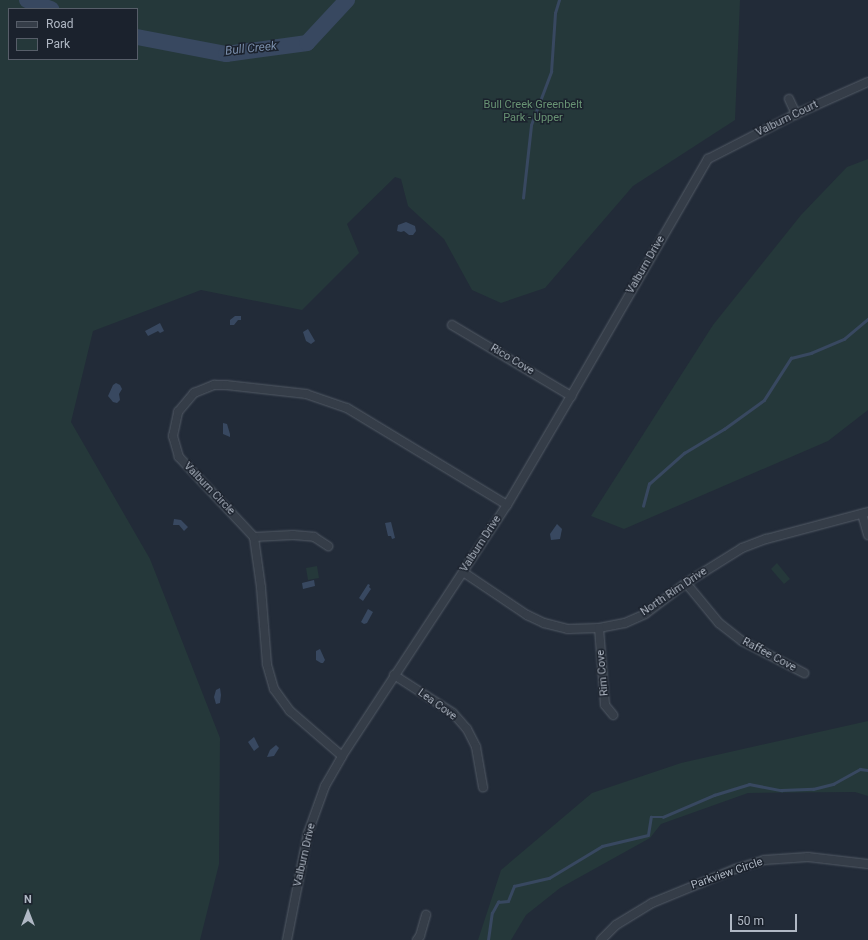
<!DOCTYPE html>
<style>
body{margin:0}
#map{position:relative;width:868px;height:940px;overflow:hidden;background:#222b38;font-family:Roboto,sans-serif}
div>[style]{position:absolute}
.green>*{inset:0;background:#25383a}
.water>*{inset:0;background:#384860}
.stream>*{height:2.5px;margin:-1.25px;padding:0 1.25px;transform-origin:1.25px;border-radius:1.25px;background:#384860}
.river>*{height:16px;margin:-8px;padding:0 8px;transform-origin:8px;border-radius:8px;background:#384860}
.roads{filter:drop-shadow(0 0 1px #535b66) drop-shadow(0 0 1px #535b66)}
.minor>*{height:8px;margin:-4px;padding:0 4px;transform-origin:4px;border-radius:4px;background:#353d48}
span{translate:-50% -50%;white-space:nowrap;text-align:center;line-height:1.15;-webkit-text-stroke:3px #1b222d;paint-order:stroke}
.park-label{font-size:11px;color:#699474}
.street-label{font-size:11px;color:#b0b8c4}
.water-label{font-size:12px;color:#7a8eab;font-style:italic}
.legend{position:absolute;left:8px;top:8px;width:130px;height:52px;box-sizing:border-box;background:#1b222d;border:1px solid #575e69;margin:0;padding:5px 7px;list-style:none;font-size:12px;color:#b0b8c4}
.legend li{display:flex;align-items:center;gap:8px;height:20px}
.legend b{width:20px;border:1px solid #575e69}
.north{position:absolute;left:8px;top:892px;width:40px;height:40px;-webkit-text-stroke:3px #1b222d;paint-order:stroke;rotate:0deg;font-size:11px;font-weight:700;line-height:16px;text-align:center;color:#b0b8c4}
.north::after{content:'';display:block;margin:auto;width:14px;height:18px;background:#b0b8c4;clip-path:polygon(50% 0,100% 100%,50% 72%,0 100%)}
.scale{position:absolute;left:730px;top:914px;width:67px;height:18px;box-sizing:border-box;border:2px solid #b0b8c4;border-top:0;padding-left:5px;font-size:12px;line-height:14px;white-space:nowrap;color:#b0b8c4;-webkit-text-stroke:3px #1b222d;paint-order:stroke}
</style>
<div id="map">
<div class="green">
<div style="clip-path:polygon(evenodd,0 0,740px 0,735px 120px,633px 186px,545px 288px,501px 303px,472px 290px,444px 239px,408px 206px,401px 179px,395px 177px,347px 224px,359px 253px,302px 310px,201px 290px,93px 331px,71px 422px,150px 559px,220px 738px,219px 864px,200px 940px,0 940px,0 0,9px 9px,137px 9px,137px 59px,9px 59px,9px 9px)"></div>
<div style="clip-path:polygon(868px 159px,868px 410px,828px 441px,624px 529px,591px 516px,713px 325px,801px 215px,847px 167px)"></div>
<div style="clip-path:polygon(777px 563px,790px 579px,784px 584px,771px 569px)"></div>
<div style="clip-path:polygon(317px 566px,319px 578px,308px 580px,306px 568px)"></div>
<div style="clip-path:polygon(868px 721px,868px 796px,855px 792px,748px 793px,661px 824px,650px 838px,560px 888px,526px 915px,511px 940px,478px 940px,501px 870px,592px 793px,681px 763px)"></div>
</div>
<div class="water">
<div style="clip-path:polygon(406px 222px,415px 226px,416px 231px,413px 235px,409px 235px,404px 231px,401px 232px,397px 231px,398px 225px)"></div>
<div style="clip-path:polygon(235px 316px,241px 316px,241px 320px,238px 320px,234px 325px,230px 325px,230px 320px)"></div>
<div style="clip-path:polygon(160px 323px,164px 331px,160px 333px,158px 331px,148px 336px,145px 331px)"></div>
<div style="clip-path:polygon(308px 329px,315px 341px,311px 344px,306px 341px,303px 332px)"></div>
<div style="clip-path:polygon(116px 383px,120px 385px,122px 389px,119px 394px,120px 400px,117px 403px,113px 402px,108px 396px,113px 385px)"></div>
<div style="clip-path:polygon(223px 423px,227px 424px,230px 434px,230px 437px,223px 434px)"></div>
<div style="clip-path:polygon(174px 519px,181px 520px,188px 527px,184px 531px,179px 525px,173px 525px)"></div>
<div style="clip-path:polygon(391px 522px,395px 538px,392px 539px,391px 536px,388px 536px,385px 523px)"></div>
<div style="clip-path:polygon(557px 524px,562px 529px,560px 539px,551px 540px,550px 534px)"></div>
<div style="clip-path:polygon(314px 580px,315px 586px,303px 589px,302px 583px)"></div>
<div style="clip-path:polygon(368px 584px,370px 585px,369px 587px,371px 589px,363px 601px,359px 598px)"></div>
<div style="clip-path:polygon(368px 609px,373px 612px,367px 623px,364px 624px,361px 622px)"></div>
<div style="clip-path:polygon(320px 649px,325px 660px,323px 663px,321px 663px,316px 660px,316px 651px)"></div>
<div style="clip-path:polygon(220px 688px,221px 695px,220px 703px,216px 704px,214px 697px,216px 690px)"></div>
<div style="clip-path:polygon(254px 737px,259px 747px,254px 751px,248px 742px)"></div>
<div style="clip-path:polygon(276px 745px,279px 748px,274px 756px,267px 757px,270px 750px)"></div>
</div>
<div class="stream">
<div style="left:523px;top:198px;width:73px;rotate:-83.7deg"></div>
<div style="left:531px;top:125px;width:57px;rotate:-69.3deg"></div>
<div style="left:551px;top:72px;width:59px;rotate:-86.1deg"></div>
<div style="left:555px;top:13px;width:14px;rotate:-73deg"></div>
<div style="left:643px;top:506px;width:23px;rotate:-75deg"></div>
<div style="left:649px;top:484px;width:47px;rotate:-41.5deg"></div>
<div style="left:684px;top:453px;width:47px;rotate:-31deg"></div>
<div style="left:724px;top:429px;width:49px;rotate:-35.9deg"></div>
<div style="left:764px;top:400px;width:50px;rotate:-57.3deg"></div>
<div style="left:791px;top:358px;width:21px;rotate:-14deg"></div>
<div style="left:811px;top:353px;width:36px;rotate:-23deg"></div>
<div style="left:844px;top:339px;width:31px;rotate:-40deg"></div>
<div style="left:488px;top:940px;width:27px;rotate:-82deg"></div>
<div style="left:492px;top:913px;width:13px;rotate:-61deg"></div>
<div style="left:498px;top:902px;width:10px;rotate:-6deg"></div>
<div style="left:508px;top:901px;width:16px;rotate:-68deg"></div>
<div style="left:514px;top:886px;width:36px;rotate:-13deg"></div>
<div style="left:549px;top:878px;width:62px;rotate:-31.1deg"></div>
<div style="left:602px;top:846px;width:47px;rotate:-13.4deg"></div>
<div style="left:648px;top:835px;width:18px;rotate:-81deg"></div>
<div style="left:651px;top:817px;width:12px"></div>
<div style="left:663px;top:817px;width:56px;rotate:-23.3deg"></div>
<div style="left:714px;top:795px;width:37px;rotate:-17deg"></div>
<div style="left:749px;top:784px;width:33px;rotate:11deg"></div>
<div style="left:781px;top:790px;width:32px;rotate:-2deg"></div>
<div style="left:813px;top:789px;width:21px;rotate:-14deg"></div>
<div style="left:833px;top:784px;width:31px;rotate:-29deg"></div>
<div style="left:860px;top:769px;width:8px;rotate:7deg"></div>
</div>
<div class="river">
<div style="left:27px;top:0;width:26px;rotate:21deg"></div>
<div style="left:137px;top:37px;width:91px;rotate:10.8deg"></div>
<div style="left:226px;top:54px;width:82px;rotate:-7.7deg"></div>
<div style="left:307px;top:43px;width:59px;rotate:-47.1deg"></div>
</div>
<div class="roads">
<div class="minor">
<div style="left:789px;top:99px;width:17px;rotate:65deg"></div>
<div style="left:452px;top:325px;width:139px;rotate:30.8deg"></div>
<div style="left:862px;top:514px;width:22px;rotate:74deg"></div>
<div style="left:254px;top:537px;width:39px;rotate:-3deg"></div>
<div style="left:293px;top:535px;width:21px;rotate:5deg"></div>
<div style="left:314px;top:537px;width:17px;rotate:33deg"></div>
<div style="left:463px;top:572px;width:77px;rotate:33.9deg"></div>
<div style="left:527px;top:615px;width:19px;rotate:25deg"></div>
<div style="left:544px;top:623px;width:25px;rotate:14deg"></div>
<div style="left:568px;top:629px;width:31px;rotate:-2deg"></div>
<div style="left:599px;top:628px;width:26px;rotate:-11deg"></div>
<div style="left:625px;top:623px;width:22px;rotate:-24deg"></div>
<div style="left:645px;top:614px;width:51px;rotate:-37.1deg"></div>
<div style="left:686px;top:583px;width:66px;rotate:-32deg"></div>
<div style="left:742px;top:548px;width:26px;rotate:-21deg"></div>
<div style="left:766px;top:539px;width:106px;rotate:-14.8deg"></div>
<div style="left:686px;top:583px;width:52px;rotate:50.5deg"></div>
<div style="left:719px;top:623px;width:29px;rotate:38deg"></div>
<div style="left:742px;top:641px;width:70px;rotate:27.3deg"></div>
<div style="left:599px;top:628px;width:77px;rotate:85.5deg"></div>
<div style="left:605px;top:705px;width:13px;rotate:51deg"></div>
<div style="left:394px;top:675px;width:70px;rotate:32.8deg"></div>
<div style="left:453px;top:713px;width:21px;rotate:49deg"></div>
<div style="left:467px;top:729px;width:20px;rotate:63deg"></div>
<div style="left:476px;top:747px;width:41px;rotate:80.1deg"></div>
<div style="left:342px;top:756px;width:69px;rotate:-139.1deg"></div>
<div style="left:290px;top:711px;width:27px;rotate:-126deg"></div>
<div style="left:274px;top:689px;width:26px;rotate:-106deg"></div>
<div style="left:267px;top:664px;width:77px;rotate:-94.5deg"></div>
<div style="left:261px;top:587px;width:50px;rotate:-98deg"></div>
<div style="left:254px;top:537px;width:110px;rotate:-133.2deg"></div>
<div style="left:179px;top:457px;width:22px;rotate:-106deg"></div>
<div style="left:173px;top:436px;width:25px;rotate:-78deg"></div>
<div style="left:178px;top:412px;width:25px;rotate:-50deg"></div>
<div style="left:194px;top:393px;width:22px;rotate:-22deg"></div>
<div style="left:214px;top:385px;width:12px"></div>
<div style="left:226px;top:385px;width:81px;rotate:6.4deg"></div>
<div style="left:306px;top:394px;width:43px;rotate:18.9deg"></div>
<div style="left:347px;top:408px;width:187px;rotate:31.2deg"></div>
<div style="left:287px;top:940px;width:109px;rotate:-78.9deg"></div>
<div style="left:308px;top:833px;width:50px;rotate:-70.1deg"></div>
<div style="left:325px;top:786px;width:34px;rotate:-60deg"></div>
<div style="left:342px;top:756px;width:300px;rotate:-56.7deg"></div>
<div style="left:507px;top:505px;width:126px;rotate:-59.6deg"></div>
<div style="left:571px;top:396px;width:274px;rotate:-60deg"></div>
<div style="left:708px;top:159px;width:99px;rotate:-27.1deg"></div>
<div style="left:796px;top:114px;width:79px;rotate:-24deg"></div>
<div style="left:417px;top:940px;width:5px;rotate:-53deg"></div>
<div style="left:420px;top:936px;width:22px;rotate:-74deg"></div>
<div style="left:601px;top:940px;width:21px;rotate:-45deg"></div>
<div style="left:616px;top:925px;width:42px;rotate:-31.4deg"></div>
<div style="left:652px;top:903px;width:90px;rotate:-22.3deg"></div>
<div style="left:735px;top:869px;width:30px;rotate:-17deg"></div>
<div style="left:764px;top:860px;width:44px;rotate:-3.9deg"></div>
<div style="left:808px;top:857px;width:60px;rotate:6.7deg"></div>
</div>
</div>
<div class="park-label">
<span style="left:533px;top:112px">Bull Creek Greenbelt<br>Park - Upper</span>
</div>
<div class="street-label">
<span style="left:787px;top:119px;rotate:-26deg">Valburn Court</span>
<span style="left:646px;top:265px;rotate:-60deg">Valburn Drive</span>
<span style="left:512px;top:360px;rotate:31deg">Rico Cove</span>
<span style="left:209px;top:489px;rotate:46deg">Valburn Circle</span>
<span style="left:481px;top:544px;rotate:-57deg">Valburn Drive</span>
<span style="left:674px;top:592px;rotate:-34deg">North Rim Drive</span>
<span style="left:769px;top:655px;rotate:28deg">Raffee Cove</span>
<span style="left:603px;top:673px;rotate:-95deg">Rim Cove</span>
<span style="left:437px;top:705px;rotate:36deg">Lea Cove</span>
<span style="left:305px;top:855px;rotate:-77deg">Valburn Drive</span>
<span style="left:727px;top:874px;rotate:-19deg">Parkview Circle</span>
</div>
<div class="water-label">
<span style="left:251px;top:49px;rotate:-6deg">Bull Creek</span>
</div>
<ul class="legend">
<li><b style="height:5px;background:#353d48"></b>Road</li>
<li><b style="height:11px;background:#25383a"></b>Park</li>
</ul>
<div class="north">N</div>
<div class="scale">50 m</div>
</div>
